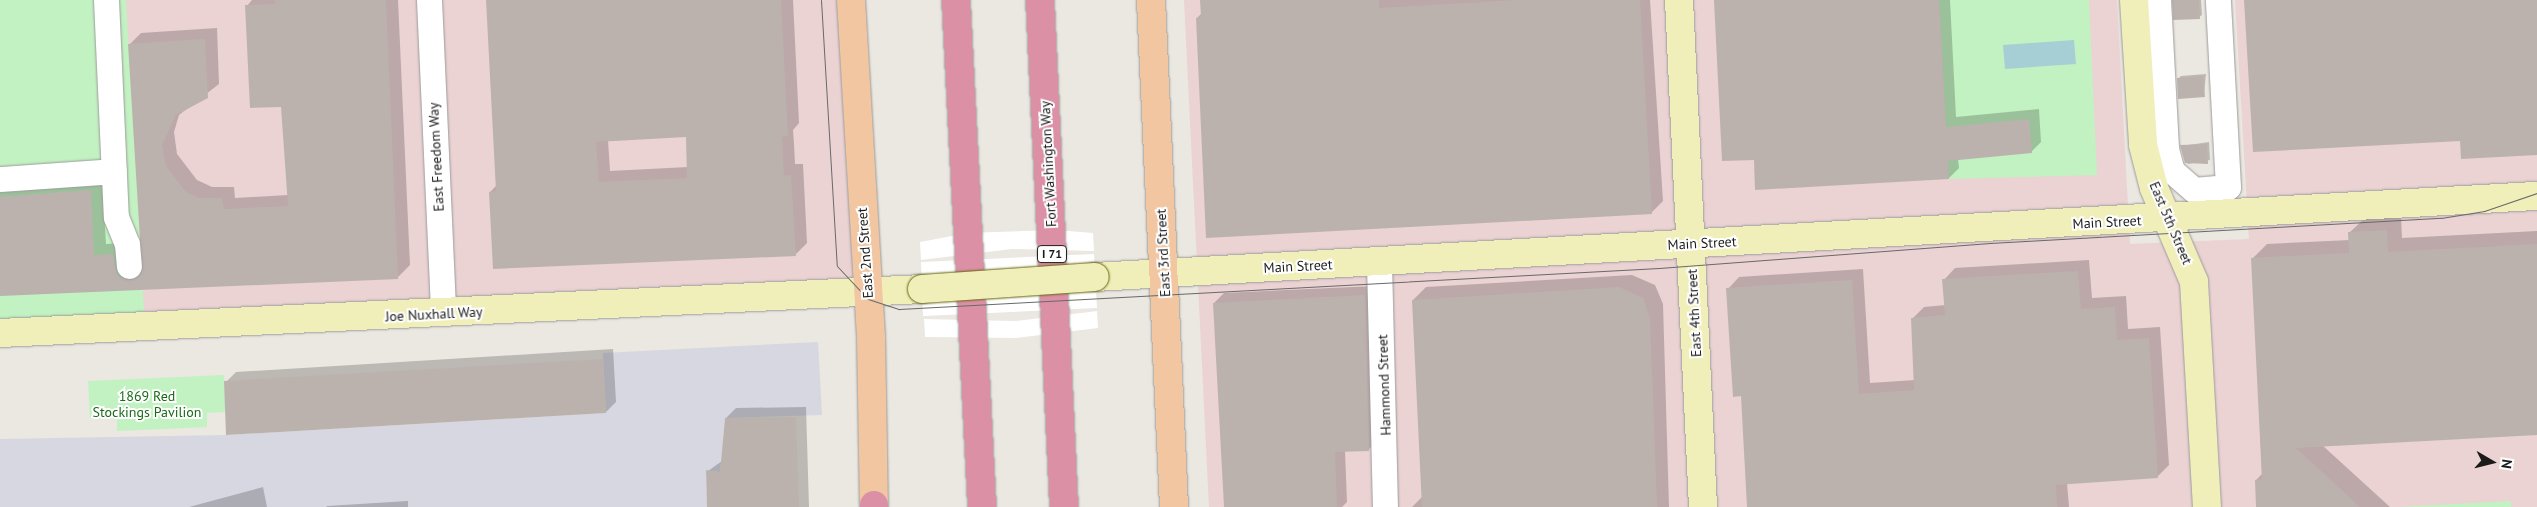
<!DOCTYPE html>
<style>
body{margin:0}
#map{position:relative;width:2537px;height:507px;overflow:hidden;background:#ebe7e1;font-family:"PT Sans",sans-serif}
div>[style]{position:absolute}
.commercial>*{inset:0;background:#ebd2d3}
.park>*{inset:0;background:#c2f2c1}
.plaza>*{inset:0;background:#d6d7e1}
.water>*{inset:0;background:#a6cfd5}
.pier>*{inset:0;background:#fff}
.shadow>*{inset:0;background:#0003}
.building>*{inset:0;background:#bbb2ae}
.roads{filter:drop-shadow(0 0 1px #9c9c9c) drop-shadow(0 0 1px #9c9c9c)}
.street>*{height:25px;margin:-12.5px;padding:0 12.5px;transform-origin:12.5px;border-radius:12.5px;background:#fff}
.secondary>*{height:28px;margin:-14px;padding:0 14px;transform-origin:14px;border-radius:14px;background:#f1efb9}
.primary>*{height:28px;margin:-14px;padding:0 14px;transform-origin:14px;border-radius:14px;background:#f1c6a1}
.highway>*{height:28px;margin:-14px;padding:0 14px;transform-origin:14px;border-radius:14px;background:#dc90a6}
.tram>*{height:1px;margin:-0.5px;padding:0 0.5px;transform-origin:0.5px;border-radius:0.5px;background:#696969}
.bridges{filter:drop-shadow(0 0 1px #636410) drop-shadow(0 0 1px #636410)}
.secondary-bridge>*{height:28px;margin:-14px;padding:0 14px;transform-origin:14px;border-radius:14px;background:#f1efb9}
span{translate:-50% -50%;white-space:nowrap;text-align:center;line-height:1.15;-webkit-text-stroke:4px #fff;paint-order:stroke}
.shield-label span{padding:1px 4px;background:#fff;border:1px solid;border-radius:4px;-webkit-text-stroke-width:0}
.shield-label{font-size:12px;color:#1b1b1b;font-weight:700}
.street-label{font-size:14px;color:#1b1b1b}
.park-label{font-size:14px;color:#186b16}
.north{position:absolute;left:2467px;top:437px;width:50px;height:50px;-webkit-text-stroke:4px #fff;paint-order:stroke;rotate:98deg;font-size:14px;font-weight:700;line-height:20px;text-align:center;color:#1b1b1b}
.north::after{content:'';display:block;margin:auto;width:18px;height:22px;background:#1b1b1b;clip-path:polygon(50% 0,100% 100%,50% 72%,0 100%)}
</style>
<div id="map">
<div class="commercial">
<div style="clip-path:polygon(0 0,851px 0,868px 292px,0 333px)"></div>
<div style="clip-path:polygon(1184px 0,2117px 0,2130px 244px,2249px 239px,2235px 0,2537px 0,2537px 507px,1209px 507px)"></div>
</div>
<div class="park">
<div style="clip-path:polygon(0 0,126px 0,145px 327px,0 333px)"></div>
<div style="clip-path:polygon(1939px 0,2089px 0,2097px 175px,1949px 179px)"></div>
<div style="clip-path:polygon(224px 375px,226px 412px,207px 413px,207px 427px,117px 431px,117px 417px,90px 418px,88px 381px)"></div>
<div style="clip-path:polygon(2511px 501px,2511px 507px,2399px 507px)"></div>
</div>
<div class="plaza">
<div style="clip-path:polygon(818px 342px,822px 415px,725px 418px,720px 472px,706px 471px,707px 507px,0 507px,0 439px,226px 435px,606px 413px,603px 353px)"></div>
</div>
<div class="water">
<div style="clip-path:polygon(2074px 40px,2076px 64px,2005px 69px,2003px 45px)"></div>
</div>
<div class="pier">
<div style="clip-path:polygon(1056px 230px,1093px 233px,1094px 251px,1012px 249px,921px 260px,920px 242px,968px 233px)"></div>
<div style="clip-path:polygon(1094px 254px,1097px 308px,923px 316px,921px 262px)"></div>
<div style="clip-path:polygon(1097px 311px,1098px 328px,1015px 338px,925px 337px,924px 319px,1015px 321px)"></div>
</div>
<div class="shadow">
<div style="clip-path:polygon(252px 0,398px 0,410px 265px,398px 277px,0 295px,0 186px,102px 178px,106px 244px,125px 243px,129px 263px,145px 266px,129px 45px,141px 33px,217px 28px,219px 84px,179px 115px,174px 132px,177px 154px,197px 180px,212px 187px,234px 187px,235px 198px,288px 195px,283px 106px,247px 6px)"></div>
<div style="clip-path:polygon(evenodd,487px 0,793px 0,799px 123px,793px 130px,794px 144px,795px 164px,803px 164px,807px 243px,796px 254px,490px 192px,497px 185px,487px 0,687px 135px,688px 167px,610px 171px,608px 140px,687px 135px)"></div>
<div style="clip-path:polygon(1201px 0,1650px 0,1663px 201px,1651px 213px,1197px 18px,1202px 13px)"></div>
<div style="clip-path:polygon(1714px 0,1950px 0,1956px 117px,2039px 109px,2041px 142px,2031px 152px,1958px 159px,1959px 168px,1949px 178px,1755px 158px)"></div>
<div style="clip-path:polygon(2174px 0,2201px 0,2202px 15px,2199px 17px)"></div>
<div style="clip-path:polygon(2206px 74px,2204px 95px,2178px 79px,2181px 76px)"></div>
<div style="clip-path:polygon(2209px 142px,2210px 160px,2188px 164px,2182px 146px)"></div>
<div style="clip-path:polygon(2401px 217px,2402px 238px,2537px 231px,2537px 434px,2322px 445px,2390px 507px,2257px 507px,2256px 480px,2262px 474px,2253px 258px,2267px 244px,2350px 240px,2349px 233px,2364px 219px)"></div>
<div style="clip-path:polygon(2089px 260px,2092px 298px,2126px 296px,2128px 329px,2160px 327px,2169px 465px,2157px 477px,2067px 483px,2069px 507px,1749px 507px,1742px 395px,1728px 289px,1739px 277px,1863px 269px,1870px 383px,1915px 380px,1912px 319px,1924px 307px,1946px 305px,1944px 280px,1955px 268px)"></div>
<div style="clip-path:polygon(1632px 275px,1655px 285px,1663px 304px,1669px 507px,1412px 507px,1422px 497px,1413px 300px,1426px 287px)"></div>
<div style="clip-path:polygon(1375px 286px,1379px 439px,1369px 449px,1345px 451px,1347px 502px,1342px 507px,1225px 507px,1214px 303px,1224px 293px)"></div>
<div style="clip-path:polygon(613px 349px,616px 402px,606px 412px,226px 382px,236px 372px)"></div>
<div style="clip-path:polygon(806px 407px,809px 507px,708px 507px,708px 471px,722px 461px,726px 418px,736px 408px)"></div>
<div style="clip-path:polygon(263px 487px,267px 507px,189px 507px)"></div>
<div style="clip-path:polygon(408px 501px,408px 507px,326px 507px,327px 506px)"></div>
</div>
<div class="building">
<div style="clip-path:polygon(275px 0,386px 0,398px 279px,0 296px,0 197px,91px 190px,94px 255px,113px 254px,117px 274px,123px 279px,142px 272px,128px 44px,205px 39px,208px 98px,176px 115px,162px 145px,166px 166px,185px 191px,199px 198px,222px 198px,224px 209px,288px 206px,281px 107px,250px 108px,245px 5px,275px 4px)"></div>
<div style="clip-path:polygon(evenodd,486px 0,781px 0,788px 136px,782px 137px,783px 156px,784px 176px,791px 175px,796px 256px,493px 269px,489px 192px,496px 191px,486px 0,686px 137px,687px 178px,599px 182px,596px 142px,686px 137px)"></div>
<div style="clip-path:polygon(1200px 0,1379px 0,1379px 8px,1518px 0,1640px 0,1652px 214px,1206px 238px,1196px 18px,1201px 17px)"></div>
<div style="clip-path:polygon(1714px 0,1939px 0,1946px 127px,2029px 119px,2032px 153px,1948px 161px,1949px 179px,1755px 190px,1754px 160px,1722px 161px)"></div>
<div style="clip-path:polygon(2172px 0,2199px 0,2200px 19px,2173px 20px)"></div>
<div style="clip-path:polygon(2244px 0,2537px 0,2537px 155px,2461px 159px,2460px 141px,2253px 152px)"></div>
<div style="clip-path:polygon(2203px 76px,2205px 97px,2178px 99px,2177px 78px)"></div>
<div style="clip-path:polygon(2207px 144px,2208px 164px,2185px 163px,2180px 145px)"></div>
<div style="clip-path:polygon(2387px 230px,2388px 252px,2537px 244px,2537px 435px,2296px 448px,2360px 507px,2256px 507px,2255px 480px,2262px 479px,2251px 258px,2349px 253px,2348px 232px)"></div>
<div style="clip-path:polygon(2078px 271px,2081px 309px,2115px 307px,2117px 340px,2149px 338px,2158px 478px,2056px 485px,2057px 507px,1747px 507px,1741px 396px,1733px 397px,1726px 288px,1852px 280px,1859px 394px,1914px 390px,1911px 318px,1945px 315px,1942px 279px)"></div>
<div style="clip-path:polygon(1619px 287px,1643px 298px,1650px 318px,1657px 507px,1422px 507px,1412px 300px)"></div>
<div style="clip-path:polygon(1365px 295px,1369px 451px,1335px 452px,1337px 507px,1224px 507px,1213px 303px)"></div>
<div style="clip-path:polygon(603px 359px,606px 413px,226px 435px,224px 381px)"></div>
<div style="clip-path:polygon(796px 417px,799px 507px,707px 507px,706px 470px,720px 472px,725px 418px)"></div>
</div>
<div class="roads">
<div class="street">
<div style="left:106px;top:0;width:217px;rotate:87.4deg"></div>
<div style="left:116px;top:217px;width:29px;rotate:68deg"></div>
<div style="left:127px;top:244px;width:22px;rotate:85deg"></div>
<div style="left:429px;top:0;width:313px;rotate:87.4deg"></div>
<div style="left:2158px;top:0;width:149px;rotate:86.9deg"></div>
<div style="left:2166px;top:149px;width:23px;rotate:75deg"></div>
<div style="left:2172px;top:171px;width:29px;rotate:41deg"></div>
<div style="left:2194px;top:190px;width:34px;rotate:-5deg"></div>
<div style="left:2228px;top:187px;width:187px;rotate:-93.1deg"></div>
<div style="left:0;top:179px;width:114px;rotate:-4deg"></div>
<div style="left:1379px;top:263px;width:244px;rotate:88.6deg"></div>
</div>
<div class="secondary">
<div style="left:1679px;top:0;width:508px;rotate:87.29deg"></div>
<div style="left:2134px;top:0;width:145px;rotate:86.4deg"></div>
<div style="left:2143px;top:145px;width:44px;rotate:75.7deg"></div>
<div style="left:2154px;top:188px;width:102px;rotate:66.9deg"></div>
<div style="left:2194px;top:282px;width:225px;rotate:86.7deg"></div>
<div style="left:1095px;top:277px;width:1444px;rotate:-3.22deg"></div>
<div style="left:0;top:333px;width:923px;rotate:-2.73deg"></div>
</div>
<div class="primary">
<div style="left:851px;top:0;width:338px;rotate:86.6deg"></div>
<div style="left:871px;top:337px;width:168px;rotate:89deg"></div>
<div style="left:1151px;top:0;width:508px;rotate:87.4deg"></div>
</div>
<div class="highway">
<div style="left:956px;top:0;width:508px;rotate:87.06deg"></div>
<div style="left:1040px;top:0;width:508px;rotate:87.29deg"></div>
<div style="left:874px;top:505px;width:2px;rotate:90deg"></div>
</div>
</div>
<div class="tram">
<div style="left:821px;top:0;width:266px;rotate:86.6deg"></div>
<div style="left:837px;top:266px;width:45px;rotate:46.8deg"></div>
<div style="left:868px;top:299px;width:33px;rotate:18deg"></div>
<div style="left:899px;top:309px;width:761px;rotate:-3.09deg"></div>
<div style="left:1659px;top:268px;width:332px;rotate:-4.3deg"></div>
<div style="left:1990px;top:243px;width:452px;rotate:-3.2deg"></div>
<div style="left:2441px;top:218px;width:44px;rotate:-9.2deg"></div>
<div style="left:2484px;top:211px;width:56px;rotate:-18.8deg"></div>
</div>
<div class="bridges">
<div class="secondary-bridge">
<div style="left:922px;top:289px;width:173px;rotate:-4deg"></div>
</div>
</div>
<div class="shield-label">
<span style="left:1052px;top:254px">I 71</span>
</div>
<div class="street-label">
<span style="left:436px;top:157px;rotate:-93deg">East Freedom Way</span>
<span style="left:1048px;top:164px;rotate:-93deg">Fort Washington Way</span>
<span style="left:2107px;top:222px;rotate:-3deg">Main Street</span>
<span style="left:2171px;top:223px;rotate:67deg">East 5th Street</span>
<span style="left:1702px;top:243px;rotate:-3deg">Main Street</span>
<span style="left:865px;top:253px;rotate:-94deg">East 2nd Street</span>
<span style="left:1163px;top:253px;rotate:-93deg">East 3rd Street</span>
<span style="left:1298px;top:266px;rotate:-3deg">Main Street</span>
<span style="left:1694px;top:313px;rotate:-93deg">East 4th Street</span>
<span style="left:434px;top:314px;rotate:-3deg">Joe Nuxhall Way</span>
<span style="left:1384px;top:385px;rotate:-92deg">Hammond Street</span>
</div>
<div class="park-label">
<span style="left:147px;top:404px">1869 Red<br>Stockings Pavilion</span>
</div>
<div class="north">N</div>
</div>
